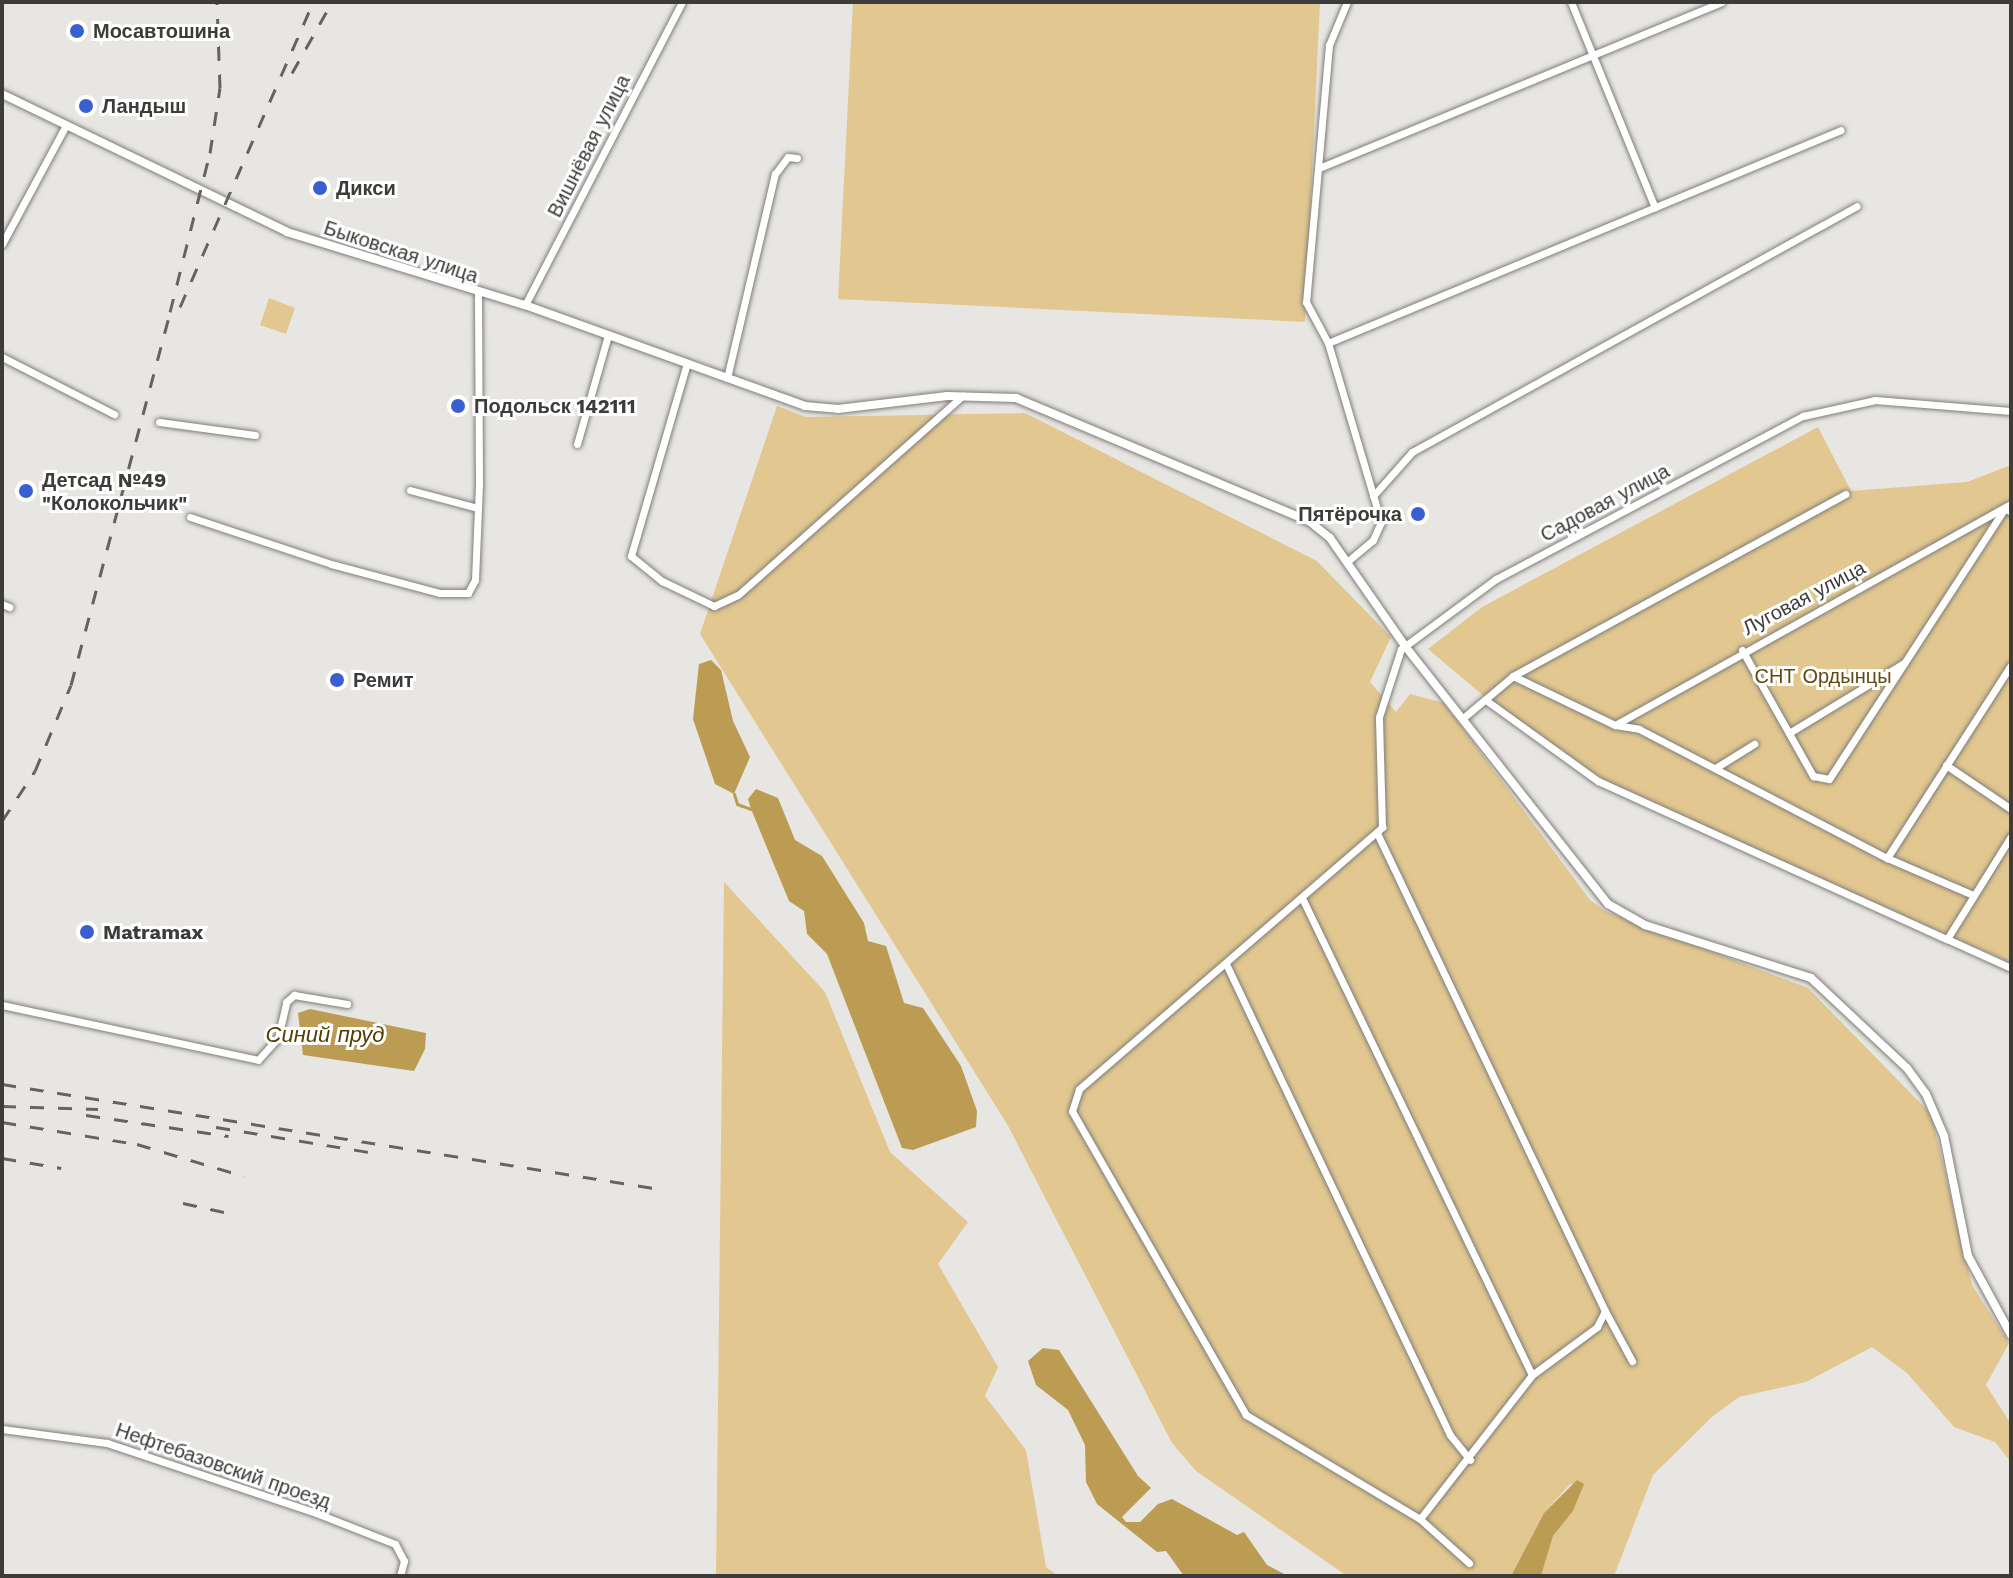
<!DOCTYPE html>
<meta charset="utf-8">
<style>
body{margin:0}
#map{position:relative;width:2013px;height:1578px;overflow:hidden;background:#e7e6e2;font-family:"Work Sans",sans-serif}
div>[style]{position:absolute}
.green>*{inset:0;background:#e2c890}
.water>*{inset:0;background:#bc9c52}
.stream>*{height:3px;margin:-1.5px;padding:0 1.5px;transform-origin:1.5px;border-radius:1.5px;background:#bc9c52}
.roads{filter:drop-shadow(0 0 2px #7f7d7a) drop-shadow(0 0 2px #7f7d7a)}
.minor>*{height:7px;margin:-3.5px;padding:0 3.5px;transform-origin:3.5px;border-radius:3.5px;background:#fff}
.tertiary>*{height:8px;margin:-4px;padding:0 4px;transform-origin:4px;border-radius:4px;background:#fff}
.rail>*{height:3px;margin-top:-1.5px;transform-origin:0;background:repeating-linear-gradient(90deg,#646360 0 14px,transparent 0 28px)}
.dots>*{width:22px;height:22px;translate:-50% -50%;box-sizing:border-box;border:4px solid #fff;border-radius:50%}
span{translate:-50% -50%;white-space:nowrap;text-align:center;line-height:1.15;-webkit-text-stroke:6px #fff;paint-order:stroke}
.poi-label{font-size:20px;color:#3d3c3a;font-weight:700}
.left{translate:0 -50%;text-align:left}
.right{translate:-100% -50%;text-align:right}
.street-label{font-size:20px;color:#3d3c3a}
.park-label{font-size:20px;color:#614b11}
.water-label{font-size:22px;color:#533e00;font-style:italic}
.frame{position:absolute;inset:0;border:4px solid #3d3c3a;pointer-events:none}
</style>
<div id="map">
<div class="green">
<div style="clip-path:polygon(853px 2px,1320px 2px,1305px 322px,838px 299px)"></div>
<div style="clip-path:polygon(269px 298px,295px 308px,286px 334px,260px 325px)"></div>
<div style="clip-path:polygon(777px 406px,806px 417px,1025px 413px,1317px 561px,1391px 637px,1370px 682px,1396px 712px,1410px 694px,1444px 703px,1590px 900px,1605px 911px,1808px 988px,1931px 1114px,1972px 1285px,2009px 1343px,1986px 1385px,2011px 1424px,2011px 1462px,1995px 1442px,1954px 1427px,1907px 1373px,1872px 1347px,1806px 1382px,1739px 1397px,1713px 1416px,1653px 1475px,1614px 1576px,1541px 1576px,1553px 1536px,1573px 1511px,1583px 1484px,1570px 1484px,1544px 1513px,1511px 1576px,1347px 1576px,1196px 1471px,1172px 1443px,1007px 1124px,700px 634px)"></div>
<div style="clip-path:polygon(1818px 427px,1851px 491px,1967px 482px,2011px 465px,2011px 963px,1619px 789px,1524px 730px,1428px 649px,1482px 607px)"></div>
<div style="clip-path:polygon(724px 882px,825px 992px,890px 1152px,968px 1222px,938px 1264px,998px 1367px,985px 1396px,1026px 1450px,1046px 1567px,1058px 1576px,716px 1576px)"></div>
</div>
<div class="water">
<div style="clip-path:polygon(711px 660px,721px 670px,733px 721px,750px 757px,734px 794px,715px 784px,693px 719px,699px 664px)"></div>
<div style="clip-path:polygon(756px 789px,778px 798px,795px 840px,822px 856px,864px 923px,868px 941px,886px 946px,904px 1003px,923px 1008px,961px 1066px,977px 1111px,976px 1127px,913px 1150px,902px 1148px,827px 954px,807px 934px,804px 911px,789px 901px,751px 809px,748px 799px)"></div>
<div style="clip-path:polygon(310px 1009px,426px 1033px,425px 1049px,414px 1071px,303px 1055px,298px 1013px)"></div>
<div style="clip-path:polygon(1043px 1348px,1059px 1350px,1138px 1476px,1151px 1488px,1122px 1517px,1126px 1522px,1140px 1522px,1158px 1504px,1172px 1499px,1237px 1535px,1244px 1532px,1267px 1565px,1288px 1576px,1184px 1576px,1166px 1551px,1157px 1552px,1097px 1504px,1086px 1482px,1085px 1445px,1068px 1410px,1036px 1385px,1028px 1361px)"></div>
<div style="clip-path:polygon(1577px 1480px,1584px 1484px,1573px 1511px,1553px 1536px,1541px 1576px,1511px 1576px,1544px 1513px)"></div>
</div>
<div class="stream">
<div style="left:734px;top:794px;width:10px;rotate:73deg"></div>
<div style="left:737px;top:804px;width:15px;rotate:20deg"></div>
</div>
<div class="roads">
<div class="minor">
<div style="left:1347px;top:2px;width:47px;rotate:112.7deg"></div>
<div style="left:1329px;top:45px;width:258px;rotate:95.1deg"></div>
<div style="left:1306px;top:302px;width:47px;rotate:61.8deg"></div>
<div style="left:1328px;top:343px;width:187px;rotate:73.5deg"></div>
<div style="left:1381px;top:522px;width:20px;rotate:114deg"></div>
<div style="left:1373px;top:540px;width:34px;rotate:140deg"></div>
<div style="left:1571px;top:2px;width:222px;rotate:67.8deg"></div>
<div style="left:1319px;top:168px;width:435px;rotate:-22.4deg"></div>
<div style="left:2px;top:244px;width:135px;rotate:-61.7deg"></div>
<div style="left:525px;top:305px;width:341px;rotate:-62.6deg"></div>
<div style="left:1328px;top:343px;width:555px;rotate:-22.55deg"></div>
<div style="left:2px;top:357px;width:126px;rotate:27deg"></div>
<div style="left:687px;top:363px;width:201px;rotate:106.2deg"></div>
<div style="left:631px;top:556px;width:40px;rotate:39deg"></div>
<div style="left:662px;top:581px;width:58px;rotate:25.7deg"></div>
<div style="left:714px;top:606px;width:26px;rotate:-25deg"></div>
<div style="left:738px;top:595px;width:300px;rotate:-41.6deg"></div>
<div style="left:727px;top:378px;width:210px;rotate:-76.8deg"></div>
<div style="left:775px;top:174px;width:21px;rotate:-53deg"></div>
<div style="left:788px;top:157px;width:9px;rotate:6deg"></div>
<div style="left:159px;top:422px;width:97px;rotate:7.7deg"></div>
<div style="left:577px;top:444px;width:113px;rotate:-74.1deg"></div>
<div style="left:410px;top:490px;width:70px;rotate:14.8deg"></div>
<div style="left:1373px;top:496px;width:59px;rotate:-48.4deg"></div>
<div style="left:1412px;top:452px;width:508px;rotate:-28.93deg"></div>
<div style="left:190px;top:517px;width:149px;rotate:18.4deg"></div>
<div style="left:331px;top:564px;width:112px;rotate:15deg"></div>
<div style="left:439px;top:593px;width:29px"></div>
<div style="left:468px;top:593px;width:15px;rotate:-62deg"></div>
<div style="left:475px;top:580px;width:95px;rotate:-87.6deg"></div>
<div style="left:479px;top:485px;width:191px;rotate:-90.3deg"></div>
<div style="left:2px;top:604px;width:8px;rotate:23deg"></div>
<div style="left:1742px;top:650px;width:145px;rotate:60.6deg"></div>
<div style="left:1813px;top:776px;width:16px;rotate:11deg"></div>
<div style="left:1829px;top:779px;width:323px;rotate:-57deg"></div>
<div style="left:2005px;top:508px;width:7px;rotate:34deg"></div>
<div style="left:1513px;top:676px;width:379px;rotate:-28.7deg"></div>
<div style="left:1487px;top:701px;width:137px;rotate:35.8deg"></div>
<div style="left:1598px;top:781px;width:383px;rotate:24.4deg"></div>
<div style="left:1947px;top:939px;width:121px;rotate:-58.1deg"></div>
<div style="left:1463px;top:718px;width:65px;rotate:-40deg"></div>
<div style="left:1513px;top:676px;width:113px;rotate:25.7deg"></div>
<div style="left:1615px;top:725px;width:24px;rotate:9deg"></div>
<div style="left:1639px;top:729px;width:280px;rotate:27.5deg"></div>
<div style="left:1615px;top:725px;width:453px;rotate:-29.2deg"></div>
<div style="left:1789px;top:733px;width:135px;rotate:-31.3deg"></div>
<div style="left:1946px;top:765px;width:78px;rotate:34.1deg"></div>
<div style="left:1717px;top:767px;width:44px;rotate:-31.9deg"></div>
<div style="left:1377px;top:833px;width:530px;rotate:64.5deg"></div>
<div style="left:1605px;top:1311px;width:18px;rotate:117deg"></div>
<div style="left:1597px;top:1327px;width:81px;rotate:143.6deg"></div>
<div style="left:1532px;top:1375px;width:182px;rotate:127.9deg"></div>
<div style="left:1420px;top:1519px;width:203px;rotate:-149.1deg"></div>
<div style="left:1246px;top:1415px;width:350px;rotate:-119.8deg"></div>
<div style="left:1072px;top:1111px;width:23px;rotate:-72deg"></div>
<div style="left:1079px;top:1089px;width:401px;rotate:-40.8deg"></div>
<div style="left:1382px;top:827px;width:110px;rotate:-91.6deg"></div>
<div style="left:1379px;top:717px;width:71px;rotate:-72.1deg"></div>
<div style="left:1401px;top:649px;width:118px;rotate:-36.4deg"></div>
<div style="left:1496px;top:579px;width:348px;rotate:-28deg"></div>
<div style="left:1803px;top:416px;width:74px;rotate:-12.5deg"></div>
<div style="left:1875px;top:400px;width:136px;rotate:4.6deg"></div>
<div style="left:1973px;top:895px;width:94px;rotate:-156.7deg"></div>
<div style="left:1887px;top:858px;width:229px;rotate:-57.3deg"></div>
<div style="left:1303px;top:900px;width:527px;rotate:64.26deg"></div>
<div style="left:1947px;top:939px;width:70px;rotate:24.4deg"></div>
<div style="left:1227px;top:966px;width:519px;rotate:64.57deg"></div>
<div style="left:1450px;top:1435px;width:32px;rotate:51deg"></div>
<div style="left:2px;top:1005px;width:262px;rotate:12.1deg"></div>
<div style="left:258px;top:1060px;width:30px;rotate:-48deg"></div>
<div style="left:278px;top:1038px;width:37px;rotate:-77deg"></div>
<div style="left:286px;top:1002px;width:11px;rotate:-41deg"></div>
<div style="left:294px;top:995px;width:54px;rotate:9.6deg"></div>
<div style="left:1605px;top:1311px;width:57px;rotate:61.6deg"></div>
<div style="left:2px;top:1429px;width:106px;rotate:7.6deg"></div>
<div style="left:107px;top:1443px;width:220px;rotate:18.5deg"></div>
<div style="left:316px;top:1513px;width:85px;rotate:21.4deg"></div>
<div style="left:395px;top:1544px;width:19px;rotate:62deg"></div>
<div style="left:404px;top:1561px;width:16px;rotate:105deg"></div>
<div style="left:1420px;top:1519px;width:66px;rotate:41.9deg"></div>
</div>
<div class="tertiary">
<div style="left:2px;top:94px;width:317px;rotate:25.8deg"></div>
<div style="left:287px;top:232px;width:249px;rotate:17.1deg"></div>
<div style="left:525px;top:305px;width:298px;rotate:19.8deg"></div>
<div style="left:805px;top:406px;width:33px;rotate:5deg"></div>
<div style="left:838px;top:409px;width:110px;rotate:-6.8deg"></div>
<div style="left:947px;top:396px;width:69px;rotate:1.7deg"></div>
<div style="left:1016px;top:398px;width:318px;rotate:22.8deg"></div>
<div style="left:1309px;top:521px;width:27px;rotate:39deg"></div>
<div style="left:1330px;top:538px;width:131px;rotate:55.2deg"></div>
<div style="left:1405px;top:646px;width:328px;rotate:51.8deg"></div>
<div style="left:1608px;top:904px;width:43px;rotate:29.6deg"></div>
<div style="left:1645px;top:925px;width:174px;rotate:17.7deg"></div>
<div style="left:1811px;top:978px;width:132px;rotate:43.2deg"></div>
<div style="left:1907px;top:1068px;width:32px;rotate:54deg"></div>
<div style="left:1926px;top:1094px;width:46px;rotate:66.8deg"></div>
<div style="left:1944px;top:1136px;width:122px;rotate:78.7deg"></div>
<div style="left:1968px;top:1256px;width:90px;rotate:61.4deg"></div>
</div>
</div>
<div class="rail">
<div style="left:292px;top:73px;width:81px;rotate:-60.6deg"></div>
<div style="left:180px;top:307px;width:333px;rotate:-66.4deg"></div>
<div style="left:2px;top:821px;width:60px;rotate:-56.6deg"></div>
<div style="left:35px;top:771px;width:93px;rotate:-67.3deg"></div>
<div style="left:71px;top:685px;width:386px;rotate:-75.1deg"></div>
<div style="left:170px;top:312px;width:164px;rotate:-75.9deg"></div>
<div style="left:210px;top:153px;width:66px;rotate:-81.3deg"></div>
<div style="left:220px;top:88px;width:86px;rotate:-92deg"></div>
<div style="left:2px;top:1084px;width:666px;rotate:9.07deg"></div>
<div style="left:2px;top:1106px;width:96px;rotate:1.8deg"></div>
<div style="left:86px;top:1115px;width:144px;rotate:8.4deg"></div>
<div style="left:2px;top:1122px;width:137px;rotate:9.3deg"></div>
<div style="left:137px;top:1144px;width:112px;rotate:16.7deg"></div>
<div style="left:216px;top:1127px;width:154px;rotate:9.3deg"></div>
<div style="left:2px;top:1158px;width:60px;rotate:9.6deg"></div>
<div style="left:183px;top:1203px;width:42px;rotate:12.4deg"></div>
</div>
<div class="dots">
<div style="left:77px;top:31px;background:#3a5fd0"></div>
<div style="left:86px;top:106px;background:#3a5fd0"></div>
<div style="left:320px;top:188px;background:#3a5fd0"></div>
<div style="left:458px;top:406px;background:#3a5fd0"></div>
<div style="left:26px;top:491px;background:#3a5fd0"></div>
<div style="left:1418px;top:514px;background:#3a5fd0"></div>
<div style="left:337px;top:680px;background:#3a5fd0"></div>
<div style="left:87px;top:932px;background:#3a5fd0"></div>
</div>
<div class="poi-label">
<span class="left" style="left:93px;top:31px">Мосавтошина</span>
<span class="left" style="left:102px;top:106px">Ландыш</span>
<span class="left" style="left:336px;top:188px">Дикси</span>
<span class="left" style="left:474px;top:406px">Подольск 142111</span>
<span class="left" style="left:42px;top:492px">Детсад №49<br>"Колокольчик"</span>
<span class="right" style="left:1402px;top:514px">Пятёрочка</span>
<span class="left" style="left:353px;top:680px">Ремит</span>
<span class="left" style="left:103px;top:932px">Matramax</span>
</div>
<div class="street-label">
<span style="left:589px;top:146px;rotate:-63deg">Вишнёвая улица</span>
<span style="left:401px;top:252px;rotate:18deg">Быковская улица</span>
<span style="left:1605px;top:503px;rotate:-28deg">Садовая улица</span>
<span style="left:1804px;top:598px;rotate:-28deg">Луговая улица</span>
<span style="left:223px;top:1466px;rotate:19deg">Нефтебазовский проезд</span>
</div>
<div class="park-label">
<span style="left:1823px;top:676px">СНТ Ордынцы</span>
</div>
<div class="water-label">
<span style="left:325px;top:1035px">Синий пруд</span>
</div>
<div class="frame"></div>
</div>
